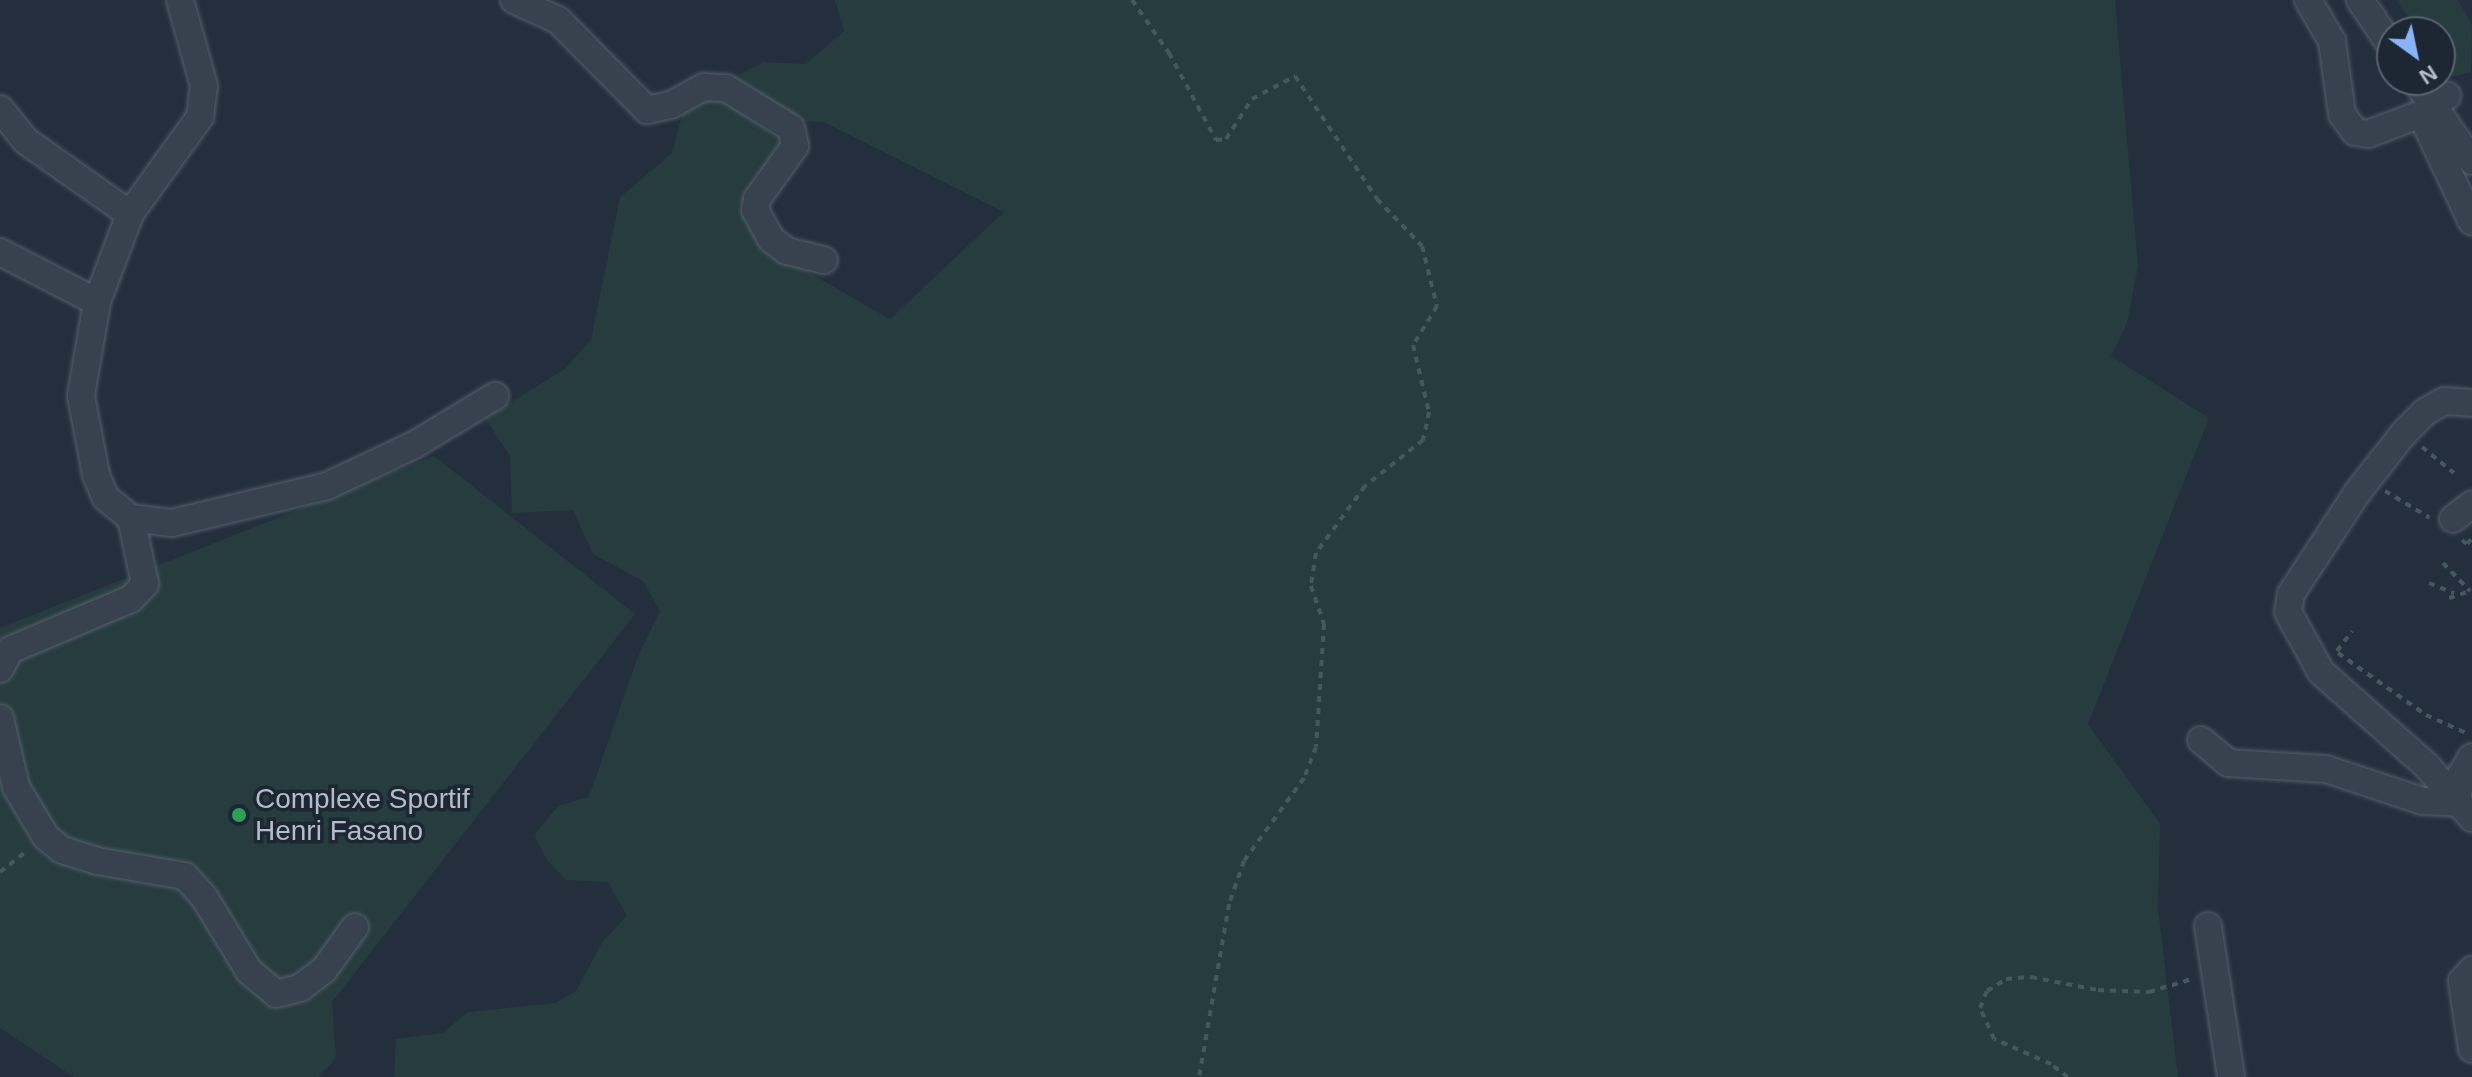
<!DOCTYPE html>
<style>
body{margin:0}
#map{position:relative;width:2472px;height:1077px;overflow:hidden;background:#242f3e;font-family:Arial,sans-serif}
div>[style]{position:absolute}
.green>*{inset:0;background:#263c3f}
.path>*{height:4px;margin-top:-2px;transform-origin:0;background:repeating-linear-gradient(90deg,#44595c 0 6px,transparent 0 12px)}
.roads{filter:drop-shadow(0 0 2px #565f6c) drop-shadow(0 0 2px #565f6c)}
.minor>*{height:26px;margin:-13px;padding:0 13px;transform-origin:13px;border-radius:13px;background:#38414e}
.dots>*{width:22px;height:22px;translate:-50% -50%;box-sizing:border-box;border:4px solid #1d2633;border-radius:50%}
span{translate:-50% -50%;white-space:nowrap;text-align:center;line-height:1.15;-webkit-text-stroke:7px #1d2633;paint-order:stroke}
.poi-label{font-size:28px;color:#b4bcc9}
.left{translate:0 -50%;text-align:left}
.north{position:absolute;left:2376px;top:16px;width:80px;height:80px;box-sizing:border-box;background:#1d2633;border:2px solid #59626f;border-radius:50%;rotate:147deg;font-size:22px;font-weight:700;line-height:32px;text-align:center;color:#b4bcc9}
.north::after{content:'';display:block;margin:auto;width:28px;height:36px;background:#8ab4f8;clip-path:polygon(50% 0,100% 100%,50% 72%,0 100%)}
</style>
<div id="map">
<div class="green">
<div style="clip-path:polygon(835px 0,2115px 0,2138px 266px,2127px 323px,2111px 356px,2209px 418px,2088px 724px,2160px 824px,2158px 908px,2178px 1077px,394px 1077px,396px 1039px,443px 1033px,468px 1012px,555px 1003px,576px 991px,603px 941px,627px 916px,608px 882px,566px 880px,547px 860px,534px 835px,558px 806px,589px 797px,638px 656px,660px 611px,643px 581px,593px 554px,573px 510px,512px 513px,510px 456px,485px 418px,565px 369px,591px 340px,620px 197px,672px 153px,684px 108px,715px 97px,744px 109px,781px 144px,772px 166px,738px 207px,768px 249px,890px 319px,1004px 212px,824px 122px,797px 121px,730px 79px,764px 62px,806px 64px,844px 31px)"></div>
<div style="clip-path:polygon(2396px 0,2458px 0,2472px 24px,2471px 72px,2452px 77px,2440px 60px,2440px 32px,2419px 32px)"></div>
<div style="clip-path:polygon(434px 456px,635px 614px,332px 1002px,336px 1058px,319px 1077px,74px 1077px,0 1028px,0 628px)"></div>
</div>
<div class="path">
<div style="left:1132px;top:0;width:65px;rotate:55.1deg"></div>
<div style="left:1169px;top:53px;width:99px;rotate:61.6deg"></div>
<div style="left:1216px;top:140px;width:10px;rotate:-6deg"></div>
<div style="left:1226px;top:139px;width:48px;rotate:-57deg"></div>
<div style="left:1252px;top:99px;width:49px;rotate:-28.1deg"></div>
<div style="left:1295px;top:76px;width:148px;rotate:56.3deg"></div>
<div style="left:1377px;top:199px;width:65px;rotate:46.2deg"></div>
<div style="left:1422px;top:246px;width:62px;rotate:76deg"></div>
<div style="left:1437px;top:306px;width:46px;rotate:121.6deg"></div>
<div style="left:1413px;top:345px;width:69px;rotate:76.6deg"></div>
<div style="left:1429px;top:412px;width:29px;rotate:102deg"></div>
<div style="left:1423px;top:440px;width:74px;rotate:141.6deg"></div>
<div style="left:1365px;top:486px;width:83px;rotate:126.2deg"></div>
<div style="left:1316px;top:553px;width:33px;rotate:99deg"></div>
<div style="left:1311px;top:586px;width:40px;rotate:71.1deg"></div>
<div style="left:1324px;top:624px;width:123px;rotate:93.7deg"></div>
<div style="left:1316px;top:747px;width:33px;rotate:111deg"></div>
<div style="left:1304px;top:778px;width:102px;rotate:125.9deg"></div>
<div style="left:1244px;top:861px;width:46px;rotate:109.2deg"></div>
<div style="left:1229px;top:904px;width:176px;rotate:99.8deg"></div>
<div style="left:2422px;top:447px;width:41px;rotate:39.1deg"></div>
<div style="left:2385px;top:491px;width:52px;rotate:31deg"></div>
<div style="left:2462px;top:540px;width:6px;rotate:39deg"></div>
<div style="left:2467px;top:544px;width:8px;rotate:-50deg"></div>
<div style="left:2443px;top:563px;width:39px;rotate:46deg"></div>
<div style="left:2429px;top:583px;width:27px;rotate:22deg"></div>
<div style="left:2449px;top:598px;width:22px;rotate:-18deg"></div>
<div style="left:2337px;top:651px;width:25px;rotate:-53deg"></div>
<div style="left:2338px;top:653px;width:108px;rotate:35.2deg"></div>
<div style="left:2426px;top:715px;width:44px;rotate:24.2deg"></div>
<div style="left:0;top:872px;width:34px;rotate:-38deg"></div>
<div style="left:2068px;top:1077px;width:21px;rotate:-143deg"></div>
<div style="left:2051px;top:1064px;width:62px;rotate:-156.3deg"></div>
<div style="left:1994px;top:1039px;width:34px;rotate:-114deg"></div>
<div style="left:1980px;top:1008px;width:18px;rotate:-68deg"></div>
<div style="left:1987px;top:991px;width:22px;rotate:-32deg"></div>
<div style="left:2006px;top:979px;width:25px;rotate:-5deg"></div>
<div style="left:2031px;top:977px;width:68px;rotate:11deg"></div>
<div style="left:2098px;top:990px;width:51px;rotate:2.2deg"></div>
<div style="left:2149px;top:992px;width:45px;rotate:-16.8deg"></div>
</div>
<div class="roads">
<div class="minor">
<div style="left:514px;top:0;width:48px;rotate:24.4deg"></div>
<div style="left:558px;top:20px;width:127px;rotate:45.3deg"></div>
<div style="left:647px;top:110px;width:25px;rotate:-12deg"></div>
<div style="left:671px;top:105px;width:38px;rotate:-29deg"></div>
<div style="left:704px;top:87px;width:22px;rotate:3deg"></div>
<div style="left:726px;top:88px;width:76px;rotate:31.6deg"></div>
<div style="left:791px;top:128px;width:18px;rotate:77deg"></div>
<div style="left:795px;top:146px;width:65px;rotate:125.6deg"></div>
<div style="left:757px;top:199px;width:11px;rotate:100deg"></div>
<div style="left:755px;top:210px;width:33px;rotate:61deg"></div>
<div style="left:771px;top:239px;width:20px;rotate:37deg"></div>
<div style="left:787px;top:251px;width:38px;rotate:14deg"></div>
<div style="left:2308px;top:0;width:48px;rotate:59.7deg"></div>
<div style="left:2332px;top:41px;width:74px;rotate:82.2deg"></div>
<div style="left:2342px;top:114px;width:22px;rotate:54deg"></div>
<div style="left:2355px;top:132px;width:13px;rotate:9deg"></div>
<div style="left:2368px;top:134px;width:57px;rotate:-20.7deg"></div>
<div style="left:2421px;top:114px;width:32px;rotate:-35deg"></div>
<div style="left:2360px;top:0;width:57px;rotate:55.8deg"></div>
<div style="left:2415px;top:80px;width:99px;rotate:54.9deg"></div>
<div style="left:0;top:109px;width:41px;rotate:50.9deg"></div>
<div style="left:26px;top:141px;width:127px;rotate:35.1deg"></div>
<div style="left:130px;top:214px;width:94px;rotate:110.6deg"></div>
<div style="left:97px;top:302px;width:95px;rotate:99.7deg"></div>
<div style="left:81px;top:396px;width:80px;rotate:79.2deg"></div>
<div style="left:96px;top:475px;width:25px;rotate:67deg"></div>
<div style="left:106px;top:498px;width:32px;rotate:39deg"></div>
<div style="left:131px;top:518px;width:41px;rotate:7deg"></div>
<div style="left:172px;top:523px;width:159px;rotate:-13.4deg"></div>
<div style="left:327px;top:486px;width:96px;rotate:-25.2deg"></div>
<div style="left:414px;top:445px;width:95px;rotate:-31.2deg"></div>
<div style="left:2421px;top:114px;width:119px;rotate:64.7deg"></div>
<div style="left:130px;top:214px;width:120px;rotate:-54.2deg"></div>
<div style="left:200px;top:117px;width:31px;rotate:-83deg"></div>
<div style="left:204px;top:86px;width:89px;rotate:-105.6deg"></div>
<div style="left:0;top:252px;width:109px;rotate:27.3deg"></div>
<div style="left:2472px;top:403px;width:28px;rotate:-176deg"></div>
<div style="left:2444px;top:401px;width:22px;rotate:150deg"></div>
<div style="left:2425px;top:412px;width:30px;rotate:135deg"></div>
<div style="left:2404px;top:433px;width:76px;rotate:128.1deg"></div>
<div style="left:2357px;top:493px;width:121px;rotate:123.2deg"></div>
<div style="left:2291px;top:594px;width:18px;rotate:99deg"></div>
<div style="left:2288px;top:612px;width:68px;rotate:61.2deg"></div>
<div style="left:2321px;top:672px;width:142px;rotate:41.6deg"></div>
<div style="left:2427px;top:766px;width:69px;rotate:49.1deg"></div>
<div style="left:2453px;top:519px;width:24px;rotate:-38deg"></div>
<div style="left:0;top:669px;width:21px;rotate:-62deg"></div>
<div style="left:10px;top:650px;width:131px;rotate:-22.9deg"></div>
<div style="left:131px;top:599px;width:21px;rotate:-47deg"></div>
<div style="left:145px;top:584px;width:67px;rotate:-102deg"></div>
<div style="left:0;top:718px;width:71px;rotate:76.9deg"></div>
<div style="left:16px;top:787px;width:58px;rotate:59deg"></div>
<div style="left:46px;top:837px;width:21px;rotate:39deg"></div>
<div style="left:62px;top:850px;width:37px;rotate:17deg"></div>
<div style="left:97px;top:861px;width:89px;rotate:9.7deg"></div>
<div style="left:185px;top:876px;width:28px;rotate:48deg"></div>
<div style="left:204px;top:897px;width:87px;rotate:58.7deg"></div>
<div style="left:249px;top:971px;width:35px;rotate:40deg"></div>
<div style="left:276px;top:994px;width:25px;rotate:-14deg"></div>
<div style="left:300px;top:988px;width:30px;rotate:-37deg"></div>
<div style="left:324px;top:970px;width:53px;rotate:-54.2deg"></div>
<div style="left:2201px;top:740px;width:35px;rotate:40deg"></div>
<div style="left:2228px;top:763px;width:98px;rotate:3.5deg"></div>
<div style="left:2326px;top:769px;width:101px;rotate:18.4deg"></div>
<div style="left:2422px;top:801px;width:35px;rotate:3deg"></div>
<div style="left:2457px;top:803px;width:28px;rotate:-82deg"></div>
<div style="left:2461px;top:775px;width:21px;rotate:-59deg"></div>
<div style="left:2208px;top:926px;width:153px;rotate:81.3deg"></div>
<div style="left:2472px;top:1049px;width:69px;rotate:-98.4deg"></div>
<div style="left:2462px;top:981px;width:15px;rotate:-48deg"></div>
</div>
</div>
<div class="dots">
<div style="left:239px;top:815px;background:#2e9e5b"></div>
</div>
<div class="poi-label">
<span class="left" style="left:255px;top:815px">Complexe Sportif<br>Henri Fasano</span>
</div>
<div class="north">N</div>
</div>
